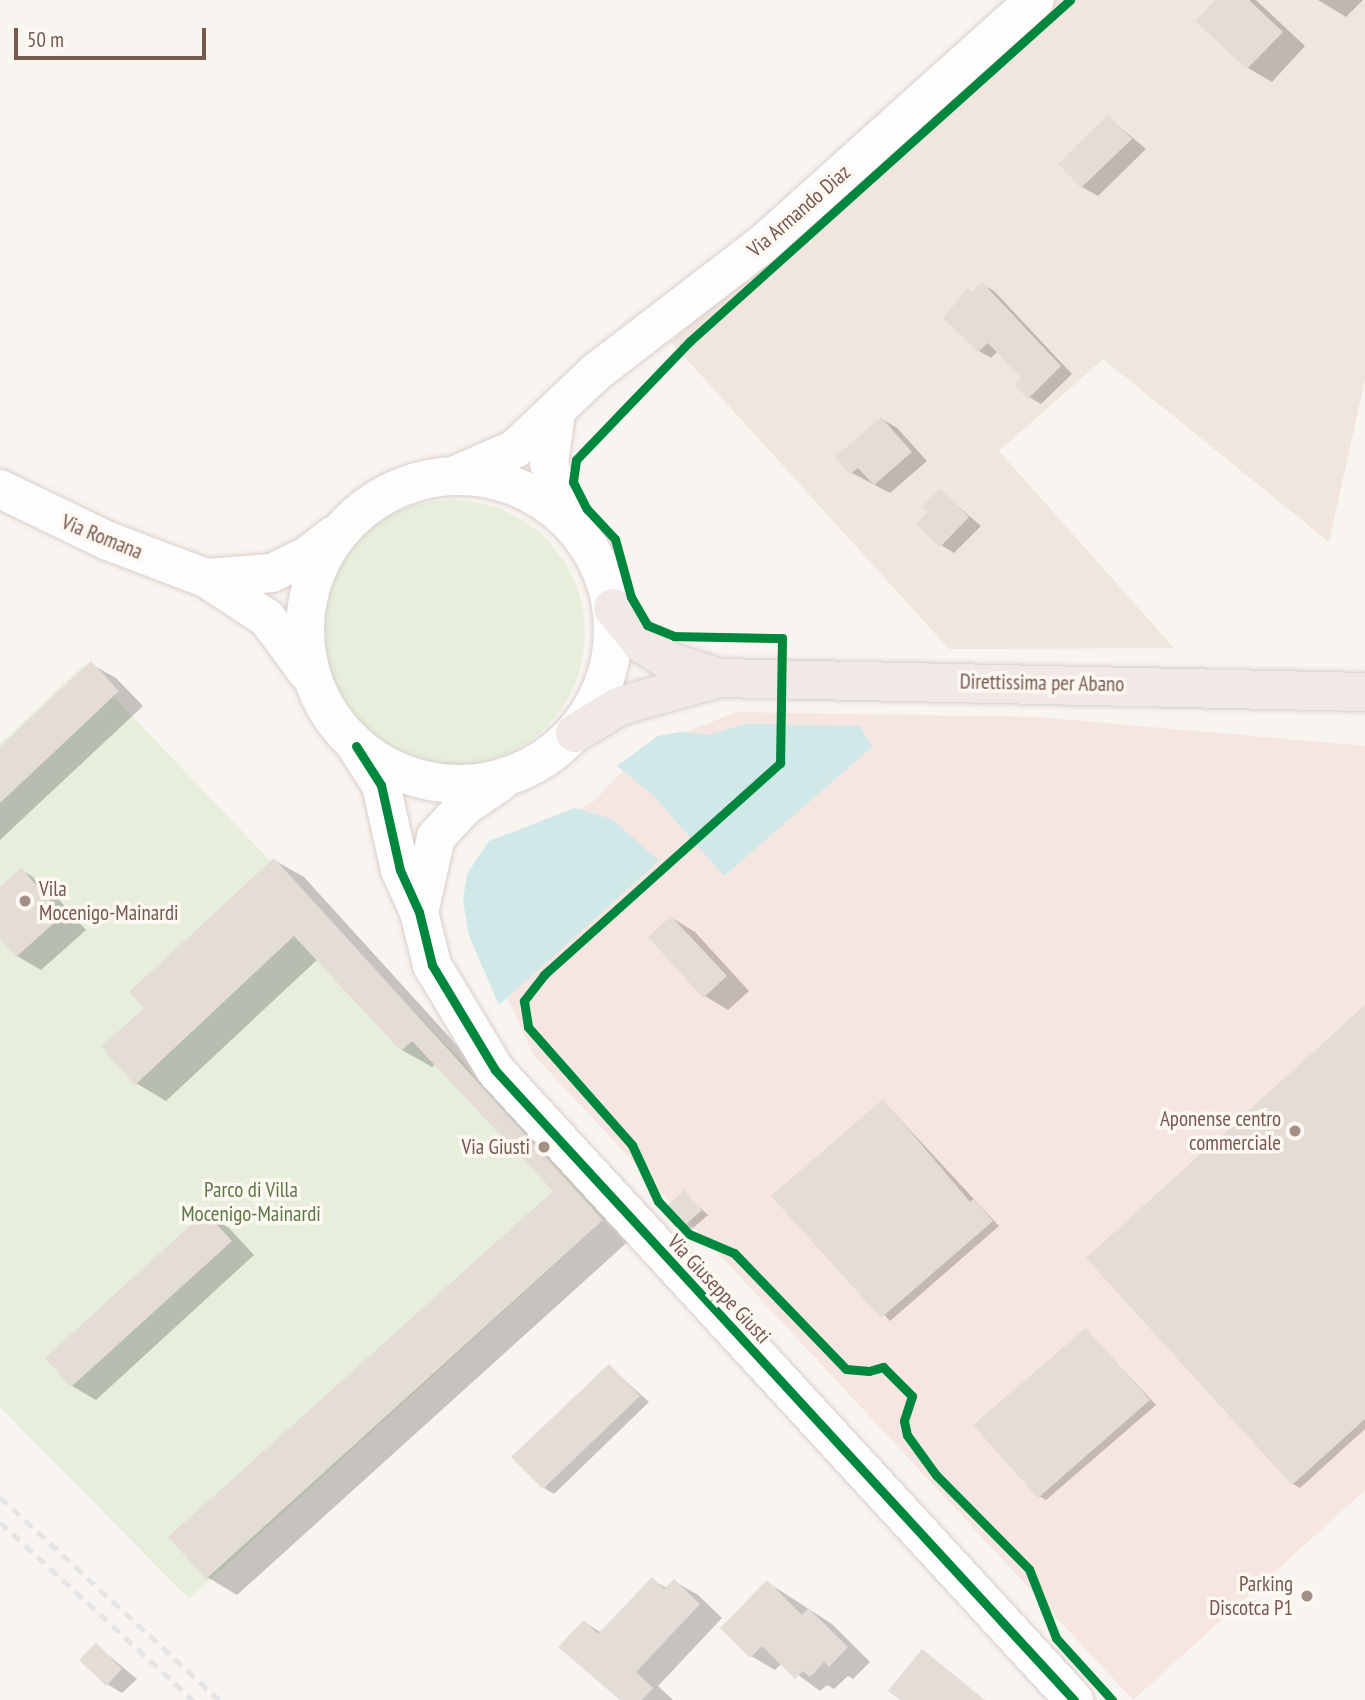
<!DOCTYPE html>
<style>
body{margin:0}
#map{position:relative;width:1365px;height:1700px;overflow:hidden;background:#f8f4ef;font-family:"PT Sans Narrow",sans-serif}
div>[style]{position:absolute}
.residential>*{inset:0;background:#f0e6dd}
.commercial>*{inset:0;background:#f5e6e1}
.green>*{inset:0;background:#e7eedb}
.round{border-radius:50%}
.water>*{inset:0;background:#d1e8e8}
.shadow>*{inset:0;background:#0003}
.building>*{inset:0;background:#e4dcd6}
.roads{filter:drop-shadow(0 0 2px #d8cfcb) drop-shadow(0 0 2px #d8cfcb)}
.secondary>*{height:38px;margin:-19px;padding:0 19px;transform-origin:19px;border-radius:19px;background:#fefdfd}
.secondary>.ring{margin:-19px;padding:0;box-sizing:content-box;background:none;border:38px solid #fefdfd;border-radius:50%}
.highway>*{height:38px;margin:-19px;padding:0 19px;transform-origin:19px;border-radius:19px;background:#f0e9e6}
.rail>*{height:5px;margin-top:-2.5px;transform-origin:0;background:repeating-linear-gradient(90deg,#e5e4e6 0 10px,transparent 0 17px)}
.cycleway>*{height:9px;margin:-4.5px;padding:0 4.5px;transform-origin:4.5px;border-radius:4.5px;background:#00873e}
.dots>*{width:19px;height:19px;translate:-50% -50%;box-sizing:border-box;border:4px solid #fef8f2;border-radius:50%}
span{translate:-50% -50%;white-space:nowrap;text-align:center;line-height:1.15;-webkit-text-stroke:7px #fef8f2;paint-order:stroke}
.street-label{font-size:21px;color:#76594f}
.poi-label{font-size:21px;color:#76594f}
.left{translate:0 -50%;text-align:left}
.right{translate:-100% -50%;text-align:right}
.park-label{font-size:21px;color:#5b7a47}
.scale{position:absolute;left:14px;top:28px;width:192px;height:32px;box-sizing:border-box;border:4px solid #76594f;border-top:0;padding-left:9px;font-size:21px;line-height:24px;white-space:nowrap;color:#76594f;-webkit-text-stroke:5px #fef8f2;paint-order:stroke}
</style>
<div id="map">
<div class="residential">
<div style="clip-path:polygon(1053px 0,1365px 0,1365px 380px,1329px 542px,1103px 359px,999px 451px,1174px 648px,949px 649px,671px 342px)"></div>
</div>
<div class="commercial">
<div style="clip-path:polygon(736px 712px,1037px 717px,1365px 746px,1365px 1490px,1133px 1700px,534px 1055px,492px 966px,533px 839px,594px 801px,644px 749px)"></div>
</div>
<div class="green">
<div class="round" style="left:319px;top:500px;width:266px;height:266px"></div>
<div style="clip-path:polygon(83px 665px,609px 1215px,189px 1599px,0 1407px,0 744px)"></div>
</div>
<div class="water">
<div style="clip-path:polygon(745px 724px,860px 726px,872px 747px,724px 876px,655px 797px,617px 766px,658px 736px,680px 732px,709px 735px)"></div>
<div style="clip-path:polygon(575px 808px,612px 819px,659px 861px,499px 1005px,469px 936px,463px 900px,467px 874px,489px 841px)"></div>
</div>
<div class="shadow">
<div style="clip-path:polygon(1217px 0,1256px 0,1305px 46px,1272px 82px,1248px 68px)"></div>
<div style="clip-path:polygon(1318px 0,1363px 0,1346px 17px)"></div>
<div style="clip-path:polygon(1108px 117px,1146px 149px,1098px 196px,1082px 187px)"></div>
<div style="clip-path:polygon(982px 284px,994px 291px,1072px 374px,1041px 404px,1029px 397px,1024px 378px,998px 351px,991px 358px,979px 351px,973px 293px)"></div>
<div style="clip-path:polygon(882px 419px,897px 428px,927px 461px,890px 493px,852px 473px,838px 457px)"></div>
<div style="clip-path:polygon(940px 491px,981px 526px,954px 553px,941px 545px,930px 512px)"></div>
<div style="clip-path:polygon(91px 664px,116px 678px,143px 706px,0 840px,0 750px)"></div>
<div style="clip-path:polygon(274px 860px,304px 877px,632px 1238px,237px 1595px,207px 1577px,556px 1191px,436px 1064px,432px 1067px,402px 1050px,318px 959px,166px 1101px,136px 1083px,146px 1008px)"></div>
<div style="clip-path:polygon(21px 870px,45px 884px,86px 930px,41px 970px,17px 956px,0 937px,0 890px)"></div>
<div style="clip-path:polygon(672px 918px,695px 932px,749px 991px,728px 1010px,705px 996px)"></div>
<div style="clip-path:polygon(1365px 1007px,1365px 1429px,1300px 1488px,1293px 1484px)"></div>
<div style="clip-path:polygon(883px 1101px,999px 1226px,890px 1321px,773px 1196px)"></div>
<div style="clip-path:polygon(684px 1193px,708px 1215px,692px 1229px,685px 1225px)"></div>
<div style="clip-path:polygon(205px 1214px,229px 1228px,254px 1255px,96px 1400px,72px 1386px,47px 1358px)"></div>
<div style="clip-path:polygon(1086px 1330px,1156px 1405px,1046px 1500px,1039px 1496px)"></div>
<div style="clip-path:polygon(609px 1366px,649px 1402px,554px 1494px,544px 1488px)"></div>
<div style="clip-path:polygon(652px 1580px,667px 1588px,674px 1581px,698px 1595px,722px 1618px,658px 1686px,673px 1700px,622px 1700px,584px 1622px,602px 1633px)"></div>
<div style="clip-path:polygon(767px 1582px,832px 1624px,870px 1662px,853px 1679px,848px 1676px,834px 1689px,827px 1685px,820px 1691px,782px 1663px,775px 1670px,751px 1656px)"></div>
<div style="clip-path:polygon(96px 1645px,137px 1679px,122px 1693px,107px 1684px)"></div>
</div>
<div class="building">
<div style="clip-path:polygon(1215px 0,1249px 0,1283px 32px,1247px 69px,1195px 21px)"></div>
<div style="clip-path:polygon(1108px 115px,1132px 139px,1081px 188px,1058px 164px)"></div>
<div style="clip-path:polygon(982px 282px,1061px 366px,1028px 399px,1015px 385px,1021px 378px,988px 343px,978px 352px,943px 318px,968px 288px,972px 292px)"></div>
<div style="clip-path:polygon(881px 417px,912px 452px,874px 485px,858px 468px,850px 474px,835px 457px)"></div>
<div style="clip-path:polygon(940px 489px,969px 517px,940px 547px,916px 524px,927px 512px,922px 507px)"></div>
<div style="clip-path:polygon(91px 661px,119px 691px,0 803px,0 747px)"></div>
<div style="clip-path:polygon(274px 858px,603px 1220px,206px 1579px,168px 1537px,553px 1191px,412px 1041px,401px 1051px,294px 936px,135px 1085px,101px 1047px,144px 1008px,129px 992px)"></div>
<div style="clip-path:polygon(21px 868px,63px 915px,16px 957px,0 939px,0 887px)"></div>
<div style="clip-path:polygon(671px 916px,727px 976px,703px 998px,648px 937px)"></div>
<div style="clip-path:polygon(1365px 1005px,1365px 1419px,1292px 1485px,1086px 1258px)"></div>
<div style="clip-path:polygon(883px 1099px,970px 1202px,974px 1199px,993px 1221px,881px 1318px,771px 1196px)"></div>
<div style="clip-path:polygon(684px 1190px,702px 1210px,684px 1226px,666px 1207px)"></div>
<div style="clip-path:polygon(205px 1212px,232px 1241px,71px 1387px,45px 1358px)"></div>
<div style="clip-path:polygon(1086px 1328px,1150px 1400px,1038px 1498px,973px 1425px)"></div>
<div style="clip-path:polygon(609px 1364px,640px 1396px,543px 1489px,511px 1457px)"></div>
<div style="clip-path:polygon(652px 1577px,664px 1589px,674px 1579px,700px 1604px,636px 1672px,653px 1688px,642px 1700px,620px 1700px,558px 1647px,584px 1620px,598px 1634px)"></div>
<div style="clip-path:polygon(767px 1580px,802px 1615px,808px 1608px,848px 1647px,829px 1667px,824px 1662px,810px 1677px,803px 1671px,795px 1679px,762px 1646px,750px 1658px,720px 1628px)"></div>
<div style="clip-path:polygon(96px 1643px,122px 1669px,106px 1686px,79px 1660px)"></div>
<div style="clip-path:polygon(922px 1649px,985px 1700px,900px 1700px,888px 1691px)"></div>
</div>
<div class="roads">
<div class="secondary">
<div style="left:556px;top:413px;width:50px;rotate:98deg"></div>
<div style="left:549px;top:463px;width:53px;rotate:73.6deg"></div>
<div style="left:458px;top:474px;width:62px;rotate:-23.7deg"></div>
<div style="left:515px;top:449px;width:112px;rotate:-43.5deg"></div>
<div style="left:596px;top:372px;width:210px;rotate:-37.5deg"></div>
<div style="left:763px;top:244px;width:365px;rotate:-41.9deg"></div>
<div class="ring" style="left:305px;top:476px;width:270px;height:270px"></div>
<div style="left:0;top:489px;width:120px;rotate:25.7deg"></div>
<div style="left:108px;top:541px;width:105px;rotate:20.7deg"></div>
<div style="left:206px;top:578px;width:73px;rotate:33.3deg"></div>
<div style="left:267px;top:618px;width:67px;rotate:53.5deg"></div>
<div style="left:206px;top:578px;width:66px;rotate:-4.3deg"></div>
<div style="left:272px;top:573px;width:39px;rotate:-26deg"></div>
<div style="left:307px;top:556px;width:33px;rotate:-38deg"></div>
<div style="left:356px;top:746px;width:46px;rotate:57.3deg"></div>
<div style="left:381px;top:785px;width:87px;rotate:77.4deg"></div>
<div style="left:400px;top:870px;width:46px;rotate:65.7deg"></div>
<div style="left:419px;top:912px;width:55px;rotate:76.2deg"></div>
<div style="left:432px;top:965px;width:122px;rotate:59deg"></div>
<div style="left:495px;top:1070px;width:856px;rotate:47.42deg"></div>
<div style="left:419px;top:912px;width:77px;rotate:-77.2deg"></div>
<div style="left:436px;top:837px;width:42px;rotate:-46.9deg"></div>
<div style="left:465px;top:806px;width:42px;rotate:-34.4deg"></div>
</div>
<div class="highway">
<div style="left:613px;top:608px;width:46px;rotate:51.1deg"></div>
<div style="left:642px;top:644px;width:34px;rotate:32deg"></div>
<div style="left:671px;top:662px;width:51px;rotate:18.4deg"></div>
<div style="left:575px;top:733px;width:52px;rotate:-31deg"></div>
<div style="left:620px;top:706px;width:103px;rotate:-15.8deg"></div>
<div style="left:719px;top:678px;width:646px;rotate:1.24deg"></div>
</div>
</div>
<div class="rail">
<div style="left:0;top:1497px;width:299px;rotate:42.8deg"></div>
<div style="left:0;top:1522px;width:263px;rotate:42.7deg"></div>
</div>
<div class="cycleway">
<div style="left:1070px;top:0;width:512px;rotate:138.09deg"></div>
<div style="left:689px;top:342px;width:163px;rotate:133.8deg"></div>
<div style="left:576px;top:460px;width:22px;rotate:98deg"></div>
<div style="left:573px;top:482px;width:30px;rotate:63deg"></div>
<div style="left:587px;top:509px;width:41px;rotate:47deg"></div>
<div style="left:615px;top:539px;width:60px;rotate:74.6deg"></div>
<div style="left:631px;top:597px;width:32px;rotate:60deg"></div>
<div style="left:647px;top:625px;width:29px;rotate:22deg"></div>
<div style="left:674px;top:636px;width:108px;rotate:1.1deg"></div>
<div style="left:782px;top:638px;width:125px;rotate:90.9deg"></div>
<div style="left:780px;top:763px;width:317px;rotate:138.1deg"></div>
<div style="left:544px;top:975px;width:33px;rotate:128deg"></div>
<div style="left:524px;top:1001px;width:26px;rotate:81deg"></div>
<div style="left:528px;top:1027px;width:157px;rotate:48.6deg"></div>
<div style="left:632px;top:1145px;width:62px;rotate:65.1deg"></div>
<div style="left:658px;top:1201px;width:45px;rotate:46.8deg"></div>
<div style="left:689px;top:1234px;width:49px;rotate:22.9deg"></div>
<div style="left:734px;top:1253px;width:161px;rotate:46deg"></div>
<div style="left:846px;top:1369px;width:23px;rotate:5deg"></div>
<div style="left:869px;top:1371px;width:15px;rotate:-16deg"></div>
<div style="left:883px;top:1367px;width:41px;rotate:45deg"></div>
<div style="left:912px;top:1396px;width:26px;rotate:108deg"></div>
<div style="left:904px;top:1421px;width:14px;rotate:78deg"></div>
<div style="left:907px;top:1435px;width:49px;rotate:54.1deg"></div>
<div style="left:936px;top:1475px;width:132px;rotate:45.3deg"></div>
<div style="left:1029px;top:1569px;width:74px;rotate:68.6deg"></div>
<div style="left:1056px;top:1638px;width:84px;rotate:47.9deg"></div>
<div style="left:356px;top:746px;width:46px;rotate:57.3deg"></div>
<div style="left:381px;top:785px;width:87px;rotate:77.4deg"></div>
<div style="left:400px;top:870px;width:46px;rotate:65.7deg"></div>
<div style="left:419px;top:912px;width:55px;rotate:76.2deg"></div>
<div style="left:432px;top:965px;width:122px;rotate:59deg"></div>
<div style="left:495px;top:1070px;width:856px;rotate:47.42deg"></div>
</div>
<div class="dots">
<div style="left:25px;top:901px;background:#a48f87"></div>
<div style="left:1295px;top:1131px;background:#a48f87"></div>
<div style="left:544px;top:1147px;background:#a48f87"></div>
<div style="left:1307px;top:1596px;background:#a48f87"></div>
</div>
<div class="street-label">
<span style="left:799px;top:211px;rotate:-41deg">Via Armando Diaz</span>
<span style="left:102px;top:537px;rotate:22deg">Via Romana</span>
<span style="left:1042px;top:683px;rotate:1deg">Direttissima per Abano</span>
<span style="left:719px;top:1289px;rotate:47deg">Via Giuseppe Giusti</span>
</div>
<div class="poi-label">
<span class="left" style="left:39px;top:901px">Vila<br>Mocenigo-Mainardi</span>
<span class="right" style="left:1281px;top:1131px">Aponense centro<br>commerciale</span>
<span class="right" style="left:530px;top:1147px">Via Giusti</span>
<span class="right" style="left:1293px;top:1596px">Parking<br>Discotca P1</span>
</div>
<div class="park-label">
<span style="left:251px;top:1202px">Parco di Villa<br>Mocenigo-Mainardi</span>
</div>
<div class="scale">50 m</div>
</div>
